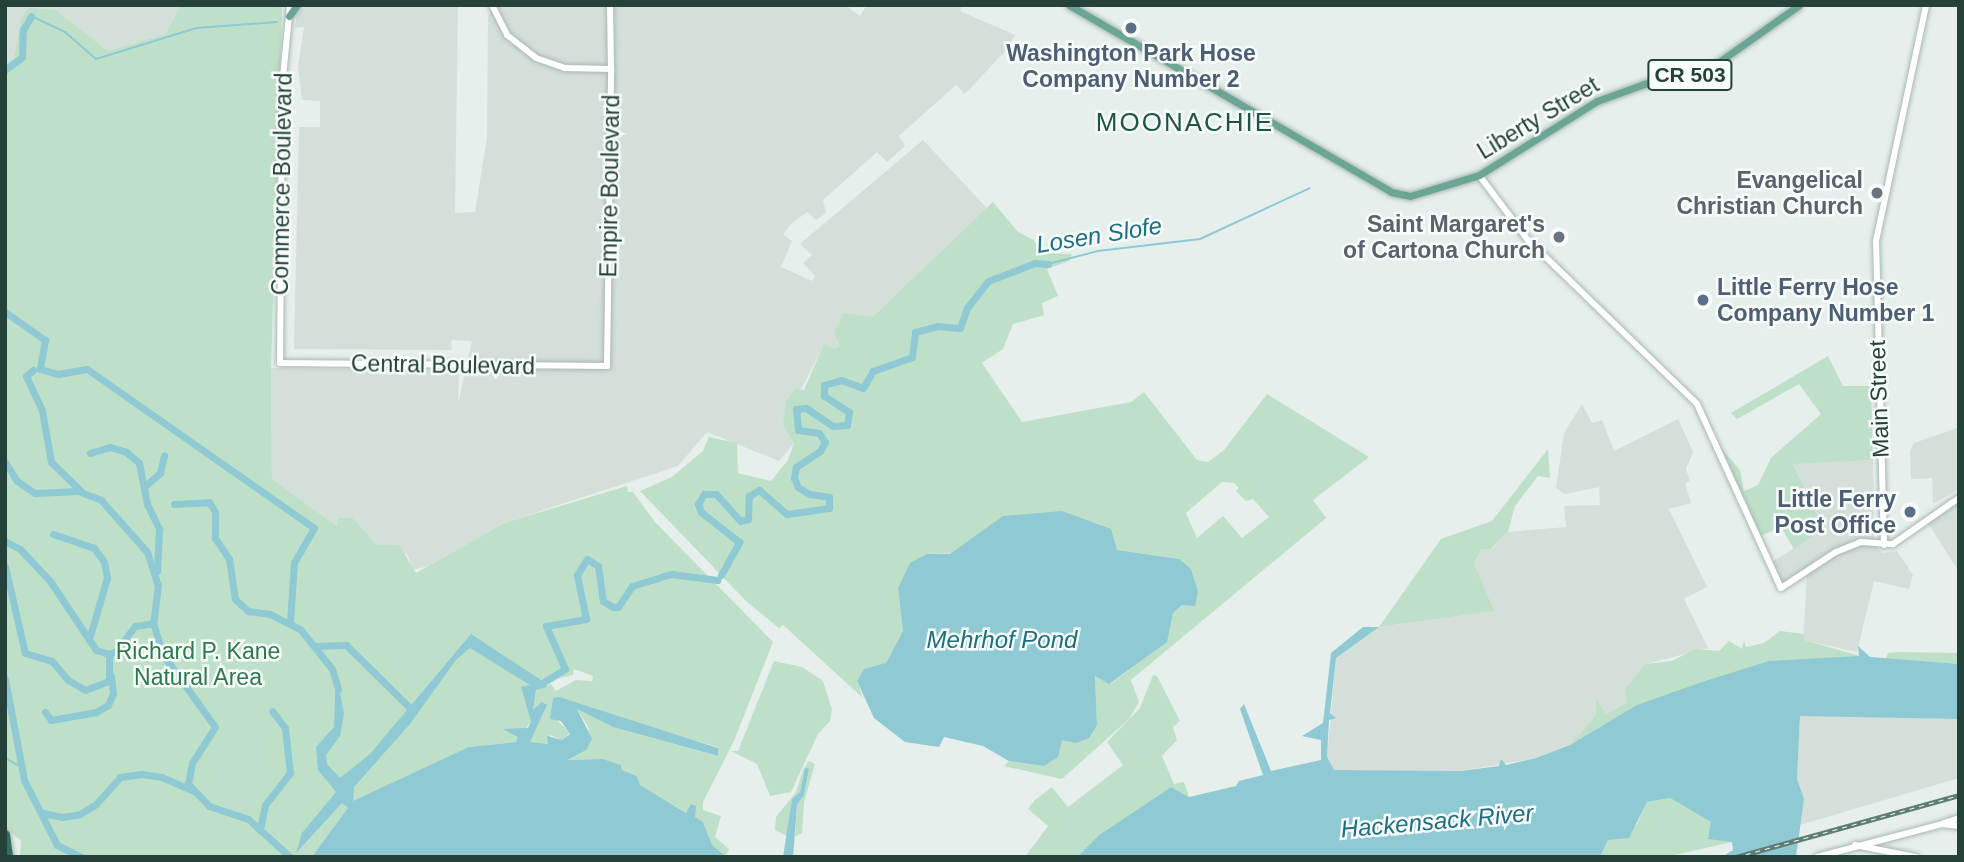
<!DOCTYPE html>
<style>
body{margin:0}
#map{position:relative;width:1964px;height:862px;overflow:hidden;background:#e6efeb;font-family:Arial,sans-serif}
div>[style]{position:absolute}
.built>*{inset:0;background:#d4dfda}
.green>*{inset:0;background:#bfe0c8}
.water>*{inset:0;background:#8ec9d4}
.stream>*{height:2px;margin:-1px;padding:0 1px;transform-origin:1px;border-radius:1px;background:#8ec9d4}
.river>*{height:7px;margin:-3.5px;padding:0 3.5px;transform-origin:3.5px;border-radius:3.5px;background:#8ec9d4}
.roads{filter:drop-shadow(0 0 2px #a8b8b2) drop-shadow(0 0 2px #a8b8b2)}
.tertiary>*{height:6px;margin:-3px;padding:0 3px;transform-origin:3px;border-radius:3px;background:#fff}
.secondary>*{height:6px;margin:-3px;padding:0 3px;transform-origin:3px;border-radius:3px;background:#fff}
.primary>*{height:7px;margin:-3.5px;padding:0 3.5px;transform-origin:3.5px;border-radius:3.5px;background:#6aa596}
.motorway>*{height:10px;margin:-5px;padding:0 5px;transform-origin:5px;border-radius:5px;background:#2f6f62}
.rail>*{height:4.5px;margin-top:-2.25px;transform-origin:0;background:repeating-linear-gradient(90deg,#f7fbf9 0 5px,#5f7d75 0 10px);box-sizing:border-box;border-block:2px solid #5f7d75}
.dots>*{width:19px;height:19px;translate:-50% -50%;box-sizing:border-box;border:4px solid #f7fbf9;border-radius:50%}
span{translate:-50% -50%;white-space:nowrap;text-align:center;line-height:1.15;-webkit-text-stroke:5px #f7fbf9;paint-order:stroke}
.shield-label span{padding:2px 5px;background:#f7fbf9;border:2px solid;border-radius:5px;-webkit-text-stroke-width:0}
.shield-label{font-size:21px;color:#24423a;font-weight:700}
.service-label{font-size:23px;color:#4e5e75;font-weight:700}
.left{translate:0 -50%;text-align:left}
.right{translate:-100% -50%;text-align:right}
.street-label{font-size:23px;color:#24423a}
.worship-label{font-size:23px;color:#5b616d;font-weight:700}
.park-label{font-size:23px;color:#2d7a4b}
.water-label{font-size:24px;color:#1c6f80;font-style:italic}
.quarter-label{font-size:26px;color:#1f5548;letter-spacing:2px}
.frame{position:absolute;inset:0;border:7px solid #24423a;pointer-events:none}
</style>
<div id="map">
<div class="built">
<div style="clip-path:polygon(5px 5px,181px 5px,165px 34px,108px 51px,56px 10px,21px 19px,14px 58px,5px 64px)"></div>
<div style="clip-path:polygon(308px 5px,458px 5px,455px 213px,475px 212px,487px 137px,488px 16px,495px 5px,845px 5px,860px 16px,867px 5px,962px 5px,960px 11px,1015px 35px,1007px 49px,965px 94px,956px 85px,899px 136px,905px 146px,887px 162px,877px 152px,823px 200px,826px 213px,816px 220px,807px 212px,791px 224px,783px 234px,792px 241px,781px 267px,812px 281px,815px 276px,803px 263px,812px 255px,800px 244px,923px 140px,987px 208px,841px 346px,834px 350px,824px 345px,783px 424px,794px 443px,779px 461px,707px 432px,678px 466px,504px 523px,428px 566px,413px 570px,407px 554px,377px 545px,353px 518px,339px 528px,272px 479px,271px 368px,459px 371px,458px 404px,472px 341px,451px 340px,452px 350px,294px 349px,299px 127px,320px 127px,320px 101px,302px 100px,298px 66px,304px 27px,295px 28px,297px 14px)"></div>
<div style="clip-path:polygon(1582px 404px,1592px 423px,1602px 420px,1614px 451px,1678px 419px,1693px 452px,1686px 469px,1690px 481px,1685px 483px,1691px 503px,1669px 509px,1707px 587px,1684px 599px,1708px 648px,1646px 664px,1624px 690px,1627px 702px,1606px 716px,1596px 697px,1596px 715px,1570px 745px,1536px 758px,1461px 771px,1334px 770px,1327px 757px,1336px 658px,1379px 627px,1493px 611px,1474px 563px,1482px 549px,1492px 549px,1508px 532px,1566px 527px,1564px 506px,1600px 505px,1599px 487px,1565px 494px,1556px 488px,1564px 433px)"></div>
<div style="clip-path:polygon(1957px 428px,1959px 489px,1933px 504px,1932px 478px,1911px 479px,1910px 451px,1914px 443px)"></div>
<div style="clip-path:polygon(1873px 460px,1874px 544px,1882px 553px,1897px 551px,1913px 575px,1909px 589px,1874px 581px,1857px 652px,1803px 640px,1807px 574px,1783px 583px,1772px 562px,1824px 529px,1793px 463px)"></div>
<div style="clip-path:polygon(1959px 502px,1959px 572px,1928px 523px)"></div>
<div style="clip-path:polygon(1800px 715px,1959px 719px,1959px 778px,1800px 825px,1804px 799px,1797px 779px)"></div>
</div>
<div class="green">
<div style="clip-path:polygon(181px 5px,282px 5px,271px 368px,272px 479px,338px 527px,338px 518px,353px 518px,377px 545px,399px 545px,416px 573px,504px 523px,627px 486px,628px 492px,633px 492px,655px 522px,773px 642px,734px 741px,703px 802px,703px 810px,721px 816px,715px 837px,729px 849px,726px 856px,712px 845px,703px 823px,640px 785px,637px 776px,622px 770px,621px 765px,603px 759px,567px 760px,582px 749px,589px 728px,577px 709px,613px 727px,717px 756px,718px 747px,553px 701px,558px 721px,570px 733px,562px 740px,550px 735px,548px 744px,529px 742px,544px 712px,533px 710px,536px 690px,551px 684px,556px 691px,576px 680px,592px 681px,593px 676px,574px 669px,573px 675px,530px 685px,531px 721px,517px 742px,469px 747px,312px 857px,20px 856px,21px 841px,5px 827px,5px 64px,14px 58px,21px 19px,29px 8px,56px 10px,108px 51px,165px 34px)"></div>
<div style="clip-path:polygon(evenodd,993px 202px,1018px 232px,1034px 240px,1041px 253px,1072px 254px,1069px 261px,1047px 269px,1058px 296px,1042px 303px,1044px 315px,1013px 324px,1003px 349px,982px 363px,1022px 422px,1131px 402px,1144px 392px,1197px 460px,1208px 462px,1224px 450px,1267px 394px,1369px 457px,1313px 500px,1326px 518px,1131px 680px,1139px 702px,1129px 719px,1062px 779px,1004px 766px,1009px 761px,1044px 766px,1062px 740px,1097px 725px,1095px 676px,1110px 684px,1166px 642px,1173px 613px,1182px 605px,1195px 605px,1179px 559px,1117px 550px,927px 554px,898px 588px,903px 631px,886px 663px,857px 681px,863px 698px,783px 625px,779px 628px,747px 602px,640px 491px,672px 477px,703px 451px,709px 437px,737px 443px,738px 473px,771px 481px,788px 460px,794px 443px,783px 425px,786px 402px,795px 389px,804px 390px,824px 344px,834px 349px,840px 346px,834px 333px,844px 313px,872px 317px,993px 202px,1222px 482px,1234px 483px,1239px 488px,1236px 491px,1246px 501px,1253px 499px,1269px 517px,1242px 538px,1223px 516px,1197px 538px,1186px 513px,1222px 482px)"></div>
<div style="clip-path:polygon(1828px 356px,1843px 386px,1871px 386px,1873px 460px,1793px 464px,1824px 529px,1794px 549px,1781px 527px,1760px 536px,1722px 449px,1740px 470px,1744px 491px,1758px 485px,1771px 458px,1821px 414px,1799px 384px,1737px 419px,1731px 413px)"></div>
<div style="clip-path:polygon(1548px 449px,1550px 478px,1538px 476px,1515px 506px,1508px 532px,1491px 549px,1482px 549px,1474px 563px,1494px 611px,1379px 627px,1441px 539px,1492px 521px)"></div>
<div style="clip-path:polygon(1780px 631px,1804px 634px,1804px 640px,1860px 656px,1602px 726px,1570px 745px,1596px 715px,1596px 697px,1606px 715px,1627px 702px,1624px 690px,1645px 664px,1672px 661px,1695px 649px,1719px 651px,1729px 641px,1742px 649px,1744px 640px,1746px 647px,1764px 643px)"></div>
<div style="clip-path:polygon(1897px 652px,1959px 653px,1959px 664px,1886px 659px,1888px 653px)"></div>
<div style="clip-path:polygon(774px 661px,802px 667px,823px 681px,832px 709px,830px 721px,818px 734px,791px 792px,770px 796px,757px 764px,731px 751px,738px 751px)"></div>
<div style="clip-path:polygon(1153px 675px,1157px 676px,1180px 721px,1173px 727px,1177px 740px,1162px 756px,1174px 784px,1184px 782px,1189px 797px,1171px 787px,1099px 835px,1077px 857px,1025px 857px,1048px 826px,1028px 809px,1035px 800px,1052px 787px,1068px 807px,1123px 765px,1107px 742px,1140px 708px)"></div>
<div style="clip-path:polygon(809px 761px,815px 764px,804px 802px,802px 833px,795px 837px,797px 805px,804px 795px,809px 770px,805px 769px,800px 792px,792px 799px,787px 836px,775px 830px,776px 817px,796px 792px,803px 770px)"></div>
<div style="clip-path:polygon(1670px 798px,1711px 822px,1732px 842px,1666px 857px,1600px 857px,1608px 840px,1636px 826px,1647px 802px)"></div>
</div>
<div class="water">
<div style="clip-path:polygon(1062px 511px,1111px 529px,1117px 550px,1179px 559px,1191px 569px,1198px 592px,1195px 606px,1182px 605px,1173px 613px,1167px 642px,1109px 684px,1095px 676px,1097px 725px,1089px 738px,1076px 743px,1062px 740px,1058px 757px,1044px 766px,1009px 761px,983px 746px,944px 737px,939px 747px,905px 742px,874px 718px,857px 681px,864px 669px,886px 663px,903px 631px,898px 588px,910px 563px,927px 554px,950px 554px,1003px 516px)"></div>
<div style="clip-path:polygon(1363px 627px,1379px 627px,1336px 658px,1330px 713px,1336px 718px,1329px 720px,1327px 757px,1334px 770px,1461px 771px,1499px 766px,1501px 759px,1506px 765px,1536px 758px,1570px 745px,1637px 705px,1702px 682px,1769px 661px,1859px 656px,1858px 646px,1870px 657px,1959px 664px,1959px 719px,1800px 716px,1797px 779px,1804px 799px,1796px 857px,1722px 857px,1733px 850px,1732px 842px,1708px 839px,1711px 822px,1670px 798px,1647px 802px,1629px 838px,1608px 840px,1600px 857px,1077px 857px,1099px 835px,1171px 787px,1189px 797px,1236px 786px,1239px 781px,1263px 775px,1240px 709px,1244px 704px,1271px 771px,1321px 760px,1321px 740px,1302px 736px,1323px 723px,1331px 653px)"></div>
<div style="clip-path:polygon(evenodd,471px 634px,544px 682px,547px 687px,536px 690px,533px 710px,542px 702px,547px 705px,530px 742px,548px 744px,547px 736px,562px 740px,570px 734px,561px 721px,550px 719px,553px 698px,559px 697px,718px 748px,718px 756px,613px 727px,577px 709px,592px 739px,586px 750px,567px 760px,603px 759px,621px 765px,622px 770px,637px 776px,640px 785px,686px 813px,691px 804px,696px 806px,695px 817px,703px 822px,712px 845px,727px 857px,312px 857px,348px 808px,342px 803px,296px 853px,302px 833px,336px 792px,318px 770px,316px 747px,334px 727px,336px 670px,344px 714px,340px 736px,326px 755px,327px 764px,340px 778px,370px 754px,471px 634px,470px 648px,530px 685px,521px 687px,531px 721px,528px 728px,503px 729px,518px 737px,516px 742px,469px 747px,353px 801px,354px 787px,410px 724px,456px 660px,470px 648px)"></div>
<div style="clip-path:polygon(805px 768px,809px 769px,804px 795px,797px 805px,793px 857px,783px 857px,792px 799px,800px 792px)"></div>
</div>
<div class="stream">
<div style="left:31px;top:16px;width:38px;rotate:25deg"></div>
<div style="left:65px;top:32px;width:41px;rotate:41.1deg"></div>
<div style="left:96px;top:59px;width:105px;rotate:-17.2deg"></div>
<div style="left:196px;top:28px;width:81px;rotate:-4.2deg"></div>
<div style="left:1048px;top:264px;width:52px;rotate:-14.6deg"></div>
<div style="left:1098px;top:251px;width:103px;rotate:-6.7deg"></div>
<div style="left:1200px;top:239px;width:121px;rotate:-24.9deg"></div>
<div style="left:5px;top:758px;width:21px;rotate:29deg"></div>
</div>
<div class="river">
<div style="left:5px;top:70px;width:21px;rotate:-37deg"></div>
<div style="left:22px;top:57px;width:27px;rotate:-88deg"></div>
<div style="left:23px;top:30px;width:16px;rotate:-60deg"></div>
<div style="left:5px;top:312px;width:49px;rotate:35deg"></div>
<div style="left:45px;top:340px;width:29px;rotate:100deg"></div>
<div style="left:40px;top:369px;width:19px;rotate:16deg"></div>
<div style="left:58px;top:374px;width:29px;rotate:-10deg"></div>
<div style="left:87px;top:369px;width:277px;rotate:35deg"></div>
<div style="left:314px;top:528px;width:39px;rotate:120deg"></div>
<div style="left:294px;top:562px;width:61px;rotate:93.8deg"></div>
<div style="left:33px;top:370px;width:9px;rotate:139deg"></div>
<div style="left:26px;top:376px;width:38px;rotate:65deg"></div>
<div style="left:42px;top:411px;width:52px;rotate:80deg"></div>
<div style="left:51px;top:462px;width:43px;rotate:44.1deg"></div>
<div style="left:90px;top:453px;width:21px;rotate:-17deg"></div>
<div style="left:110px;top:447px;width:17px;rotate:17deg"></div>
<div style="left:126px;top:452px;width:17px;rotate:40deg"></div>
<div style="left:139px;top:463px;width:42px;rotate:79deg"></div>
<div style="left:147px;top:504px;width:28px;rotate:64deg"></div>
<div style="left:159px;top:529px;width:42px;rotate:92.7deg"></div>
<div style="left:5px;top:462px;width:22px;rotate:58deg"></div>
<div style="left:17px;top:481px;width:22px;rotate:34deg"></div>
<div style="left:35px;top:493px;width:43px;rotate:-2.7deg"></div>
<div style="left:78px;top:491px;width:25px;rotate:21deg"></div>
<div style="left:101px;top:500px;width:69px;rotate:48.5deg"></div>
<div style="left:147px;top:552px;width:35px;rotate:72deg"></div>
<div style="left:158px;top:585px;width:38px;rotate:97deg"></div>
<div style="left:153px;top:623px;width:35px;rotate:72deg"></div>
<div style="left:164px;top:656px;width:87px;rotate:54.3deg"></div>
<div style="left:215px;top:727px;width:43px;rotate:122.6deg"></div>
<div style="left:192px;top:763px;width:21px;rotate:101deg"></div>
<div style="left:188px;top:784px;width:30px;rotate:46deg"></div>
<div style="left:209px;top:806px;width:41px;rotate:18.4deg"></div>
<div style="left:248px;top:819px;width:57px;rotate:42.1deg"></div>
<div style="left:145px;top:486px;width:20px;rotate:-41deg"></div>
<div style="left:160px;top:473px;width:18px;rotate:-77deg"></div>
<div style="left:174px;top:504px;width:35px;rotate:-3deg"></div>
<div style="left:209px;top:502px;width:12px;rotate:59deg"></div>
<div style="left:215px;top:512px;width:26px;rotate:90deg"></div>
<div style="left:215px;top:538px;width:25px;rotate:56deg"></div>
<div style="left:229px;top:559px;width:40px;rotate:81.5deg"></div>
<div style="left:235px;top:599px;width:18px;rotate:43deg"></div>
<div style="left:248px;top:611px;width:22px;rotate:8deg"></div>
<div style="left:270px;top:614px;width:34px;rotate:27deg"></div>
<div style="left:300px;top:629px;width:51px;rotate:51.3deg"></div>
<div style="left:332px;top:669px;width:21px;rotate:73deg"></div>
<div style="left:53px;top:534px;width:43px;rotate:18.9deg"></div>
<div style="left:94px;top:548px;width:17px;rotate:54deg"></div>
<div style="left:104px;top:562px;width:16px;rotate:79deg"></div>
<div style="left:107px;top:578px;width:64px;rotate:106.4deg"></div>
<div style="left:5px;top:541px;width:17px;rotate:28deg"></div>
<div style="left:20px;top:549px;width:44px;rotate:46.8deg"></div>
<div style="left:50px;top:581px;width:83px;rotate:56.3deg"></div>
<div style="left:96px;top:650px;width:14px;rotate:17deg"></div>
<div style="left:109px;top:654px;width:8px;rotate:-23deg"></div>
<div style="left:116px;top:651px;width:31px;rotate:-53deg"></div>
<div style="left:135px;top:626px;width:18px;rotate:-9deg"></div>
<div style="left:5px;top:566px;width:89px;rotate:77.1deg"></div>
<div style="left:25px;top:653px;width:28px;rotate:17deg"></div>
<div style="left:52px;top:661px;width:25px;rotate:50deg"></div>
<div style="left:68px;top:680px;width:20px;rotate:30deg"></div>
<div style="left:85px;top:690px;width:26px;rotate:-21deg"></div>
<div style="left:109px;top:681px;width:27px;rotate:-90deg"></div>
<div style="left:721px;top:575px;width:38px;rotate:-61deg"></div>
<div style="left:739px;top:542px;width:48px;rotate:-141.7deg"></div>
<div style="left:701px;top:512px;width:9px;rotate:-111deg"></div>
<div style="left:698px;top:504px;width:12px;rotate:-59deg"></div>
<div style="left:704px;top:494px;width:12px"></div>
<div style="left:716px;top:494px;width:36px;rotate:48deg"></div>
<div style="left:740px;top:521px;width:8px;rotate:-14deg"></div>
<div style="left:748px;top:519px;width:23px;rotate:-88deg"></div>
<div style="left:749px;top:496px;width:12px;rotate:-31deg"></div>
<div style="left:759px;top:490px;width:37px;rotate:41deg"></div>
<div style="left:787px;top:514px;width:42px;rotate:-8.1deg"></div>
<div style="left:829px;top:508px;width:11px;rotate:-90deg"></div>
<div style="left:829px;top:497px;width:20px;rotate:-171deg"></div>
<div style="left:809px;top:494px;width:13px;rotate:-148deg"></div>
<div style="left:798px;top:487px;width:10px;rotate:-114deg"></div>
<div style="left:794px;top:478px;width:11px;rotate:-80deg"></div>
<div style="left:796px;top:467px;width:29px;rotate:-34deg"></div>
<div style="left:820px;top:451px;width:10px;rotate:-61deg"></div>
<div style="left:825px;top:442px;width:11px;rotate:-124deg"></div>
<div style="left:819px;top:433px;width:21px;rotate:-172deg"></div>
<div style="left:798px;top:430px;width:21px;rotate:-95deg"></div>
<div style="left:796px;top:409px;width:10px;rotate:-6deg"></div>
<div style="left:806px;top:408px;width:32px;rotate:34deg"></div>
<div style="left:833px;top:426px;width:14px;rotate:-4deg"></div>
<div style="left:847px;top:425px;width:13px;rotate:-81deg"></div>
<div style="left:849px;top:412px;width:30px;rotate:-147deg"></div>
<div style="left:824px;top:396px;width:11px;rotate:-90deg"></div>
<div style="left:824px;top:385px;width:18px;rotate:-16deg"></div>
<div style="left:841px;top:380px;width:23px;rotate:20deg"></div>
<div style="left:863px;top:388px;width:20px;rotate:-60deg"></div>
<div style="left:873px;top:371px;width:41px;rotate:-19.7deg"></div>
<div style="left:912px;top:357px;width:25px;rotate:-83deg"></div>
<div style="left:915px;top:332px;width:23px;rotate:-15deg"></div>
<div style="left:937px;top:326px;width:23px;rotate:5deg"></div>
<div style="left:960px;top:328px;width:21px;rotate:-71deg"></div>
<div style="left:967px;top:308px;width:34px;rotate:-52deg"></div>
<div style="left:988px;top:281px;width:50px;rotate:-21deg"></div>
<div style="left:1035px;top:263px;width:13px;rotate:4deg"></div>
<div style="left:317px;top:646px;width:29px;rotate:-2deg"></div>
<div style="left:346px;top:645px;width:88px;rotate:44.5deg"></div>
<div style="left:5px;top:679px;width:103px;rotate:79.3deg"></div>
<div style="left:24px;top:780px;width:73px;rotate:63.1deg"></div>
<div style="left:57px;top:845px;width:28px;rotate:26deg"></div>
<div style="left:544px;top:682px;width:25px;rotate:-32deg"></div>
<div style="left:565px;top:669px;width:47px;rotate:-113.8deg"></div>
<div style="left:546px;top:626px;width:41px;rotate:-9.9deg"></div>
<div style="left:586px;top:619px;width:45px;rotate:-101.6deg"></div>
<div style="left:577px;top:575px;width:19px;rotate:-58deg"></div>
<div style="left:587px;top:559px;width:13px;rotate:32deg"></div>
<div style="left:598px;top:566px;width:35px;rotate:82deg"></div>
<div style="left:603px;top:601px;width:12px;rotate:31deg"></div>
<div style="left:613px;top:607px;width:5px"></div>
<div style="left:618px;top:607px;width:25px;rotate:-56deg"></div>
<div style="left:632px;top:586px;width:41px;rotate:-17.1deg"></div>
<div style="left:671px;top:574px;width:47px;rotate:7.3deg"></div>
<div style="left:45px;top:712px;width:10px;rotate:53deg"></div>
<div style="left:51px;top:720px;width:46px;rotate:-10.1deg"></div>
<div style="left:96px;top:712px;width:14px;rotate:-30deg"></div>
<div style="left:108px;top:705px;width:13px;rotate:-67deg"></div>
<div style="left:113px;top:693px;width:17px;rotate:-97deg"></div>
<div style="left:43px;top:813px;width:19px;rotate:12deg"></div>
<div style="left:62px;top:817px;width:18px;rotate:-9deg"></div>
<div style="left:80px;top:814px;width:19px;rotate:-32deg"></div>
<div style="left:96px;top:804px;width:36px;rotate:-48deg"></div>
<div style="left:120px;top:777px;width:22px;rotate:-8deg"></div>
<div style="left:142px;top:774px;width:20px;rotate:9deg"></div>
<div style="left:162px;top:777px;width:34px;rotate:24deg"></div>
<div style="left:260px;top:830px;width:25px;rotate:-79deg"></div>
<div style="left:265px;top:805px;width:41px;rotate:-52deg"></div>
<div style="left:290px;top:773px;width:45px;rotate:-96.3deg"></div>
<div style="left:285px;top:728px;width:21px;rotate:-127deg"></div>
</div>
<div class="roads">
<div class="tertiary">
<div style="left:290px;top:5px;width:83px;rotate:95.5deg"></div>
<div style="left:282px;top:88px;width:275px;rotate:90.4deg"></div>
<div style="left:280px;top:363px;width:327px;rotate:0.5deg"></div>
<div style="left:607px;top:366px;width:297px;rotate:-89.2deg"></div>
<div style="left:1479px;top:175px;width:81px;rotate:53deg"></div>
<div style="left:1528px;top:240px;width:235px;rotate:44.1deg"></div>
<div style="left:1697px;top:404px;width:202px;rotate:65.5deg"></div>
<div style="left:1781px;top:588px;width:66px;rotate:-33.2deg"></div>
<div style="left:1836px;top:552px;width:27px;rotate:-22deg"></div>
<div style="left:1861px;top:542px;width:32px;rotate:4deg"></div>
<div style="left:1893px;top:544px;width:80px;rotate:-34.9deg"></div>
<div style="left:1884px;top:545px;width:304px;rotate:-91.5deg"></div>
<div style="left:1876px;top:241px;width:241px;rotate:-78deg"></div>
<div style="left:1944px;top:823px;width:16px;rotate:-18deg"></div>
<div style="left:1855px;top:845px;width:62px;rotate:11.1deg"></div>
<div style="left:1817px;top:857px;width:129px;rotate:-14.8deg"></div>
<div style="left:1942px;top:824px;width:17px;rotate:7deg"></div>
</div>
<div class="secondary">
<div style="left:492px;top:5px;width:34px;rotate:63deg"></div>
<div style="left:507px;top:35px;width:37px;rotate:38deg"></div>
<div style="left:536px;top:58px;width:31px;rotate:19deg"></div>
<div style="left:565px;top:68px;width:46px;rotate:1.2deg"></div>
<div style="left:611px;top:69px;width:64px;rotate:-90.9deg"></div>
</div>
<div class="primary">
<div style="left:1069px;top:5px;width:372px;rotate:30.1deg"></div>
<div style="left:1391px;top:192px;width:19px;rotate:12deg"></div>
<div style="left:1410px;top:196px;width:72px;rotate:-16.9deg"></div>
<div style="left:1479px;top:175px;width:139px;rotate:-32.1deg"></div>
<div style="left:1597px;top:101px;width:50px;rotate:-19.9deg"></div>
<div style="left:1644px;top:84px;width:67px;rotate:-13deg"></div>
<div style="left:1709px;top:69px;width:110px;rotate:-35.4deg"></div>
<div style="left:289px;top:16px;width:14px;rotate:-54deg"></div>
</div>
<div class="motorway">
<div style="left:5px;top:835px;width:22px;rotate:82deg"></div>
</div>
</div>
<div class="rail">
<div style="left:1736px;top:857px;width:231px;rotate:-15.5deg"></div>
</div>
<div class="dots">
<div style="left:1131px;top:28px;background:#5c6f8a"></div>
<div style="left:1877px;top:193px;background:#6b7280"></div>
<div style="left:1559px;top:237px;background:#6b7280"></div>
<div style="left:1703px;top:300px;background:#5c6f8a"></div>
<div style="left:1910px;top:512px;background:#5c6f8a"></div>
</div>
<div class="shield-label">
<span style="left:1690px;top:75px">CR 503</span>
</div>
<div class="service-label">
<span style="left:1131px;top:66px">Washington Park Hose<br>Company Number 2</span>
<span class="left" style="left:1717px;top:300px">Little Ferry Hose<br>Company Number 1</span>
<span class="right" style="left:1896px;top:512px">Little Ferry<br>Post Office</span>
</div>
<div class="street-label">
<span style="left:1538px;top:118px;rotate:-31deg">Liberty Street</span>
<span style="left:282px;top:184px;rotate:-89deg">Commerce Boulevard</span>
<span style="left:610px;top:186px;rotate:-89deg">Empire Boulevard</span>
<span style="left:443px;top:365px;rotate:1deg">Central Boulevard</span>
<span style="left:1879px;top:399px;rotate:-92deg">Main Street</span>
</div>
<div class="worship-label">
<span class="right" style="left:1863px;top:193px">Evangelical<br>Christian Church</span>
<span class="right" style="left:1545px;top:237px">Saint Margaret's<br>of Cartona Church</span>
</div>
<div class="park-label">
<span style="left:198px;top:664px">Richard P. Kane<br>Natural Area</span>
</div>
<div class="water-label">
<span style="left:1099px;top:235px;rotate:-9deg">Losen Slofe</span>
<span style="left:1002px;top:640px">Mehrhof Pond</span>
<span style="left:1437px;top:821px;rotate:-5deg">Hackensack River</span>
</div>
<div class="quarter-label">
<span style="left:1185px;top:123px">MOONACHIE</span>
</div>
<div class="frame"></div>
</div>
